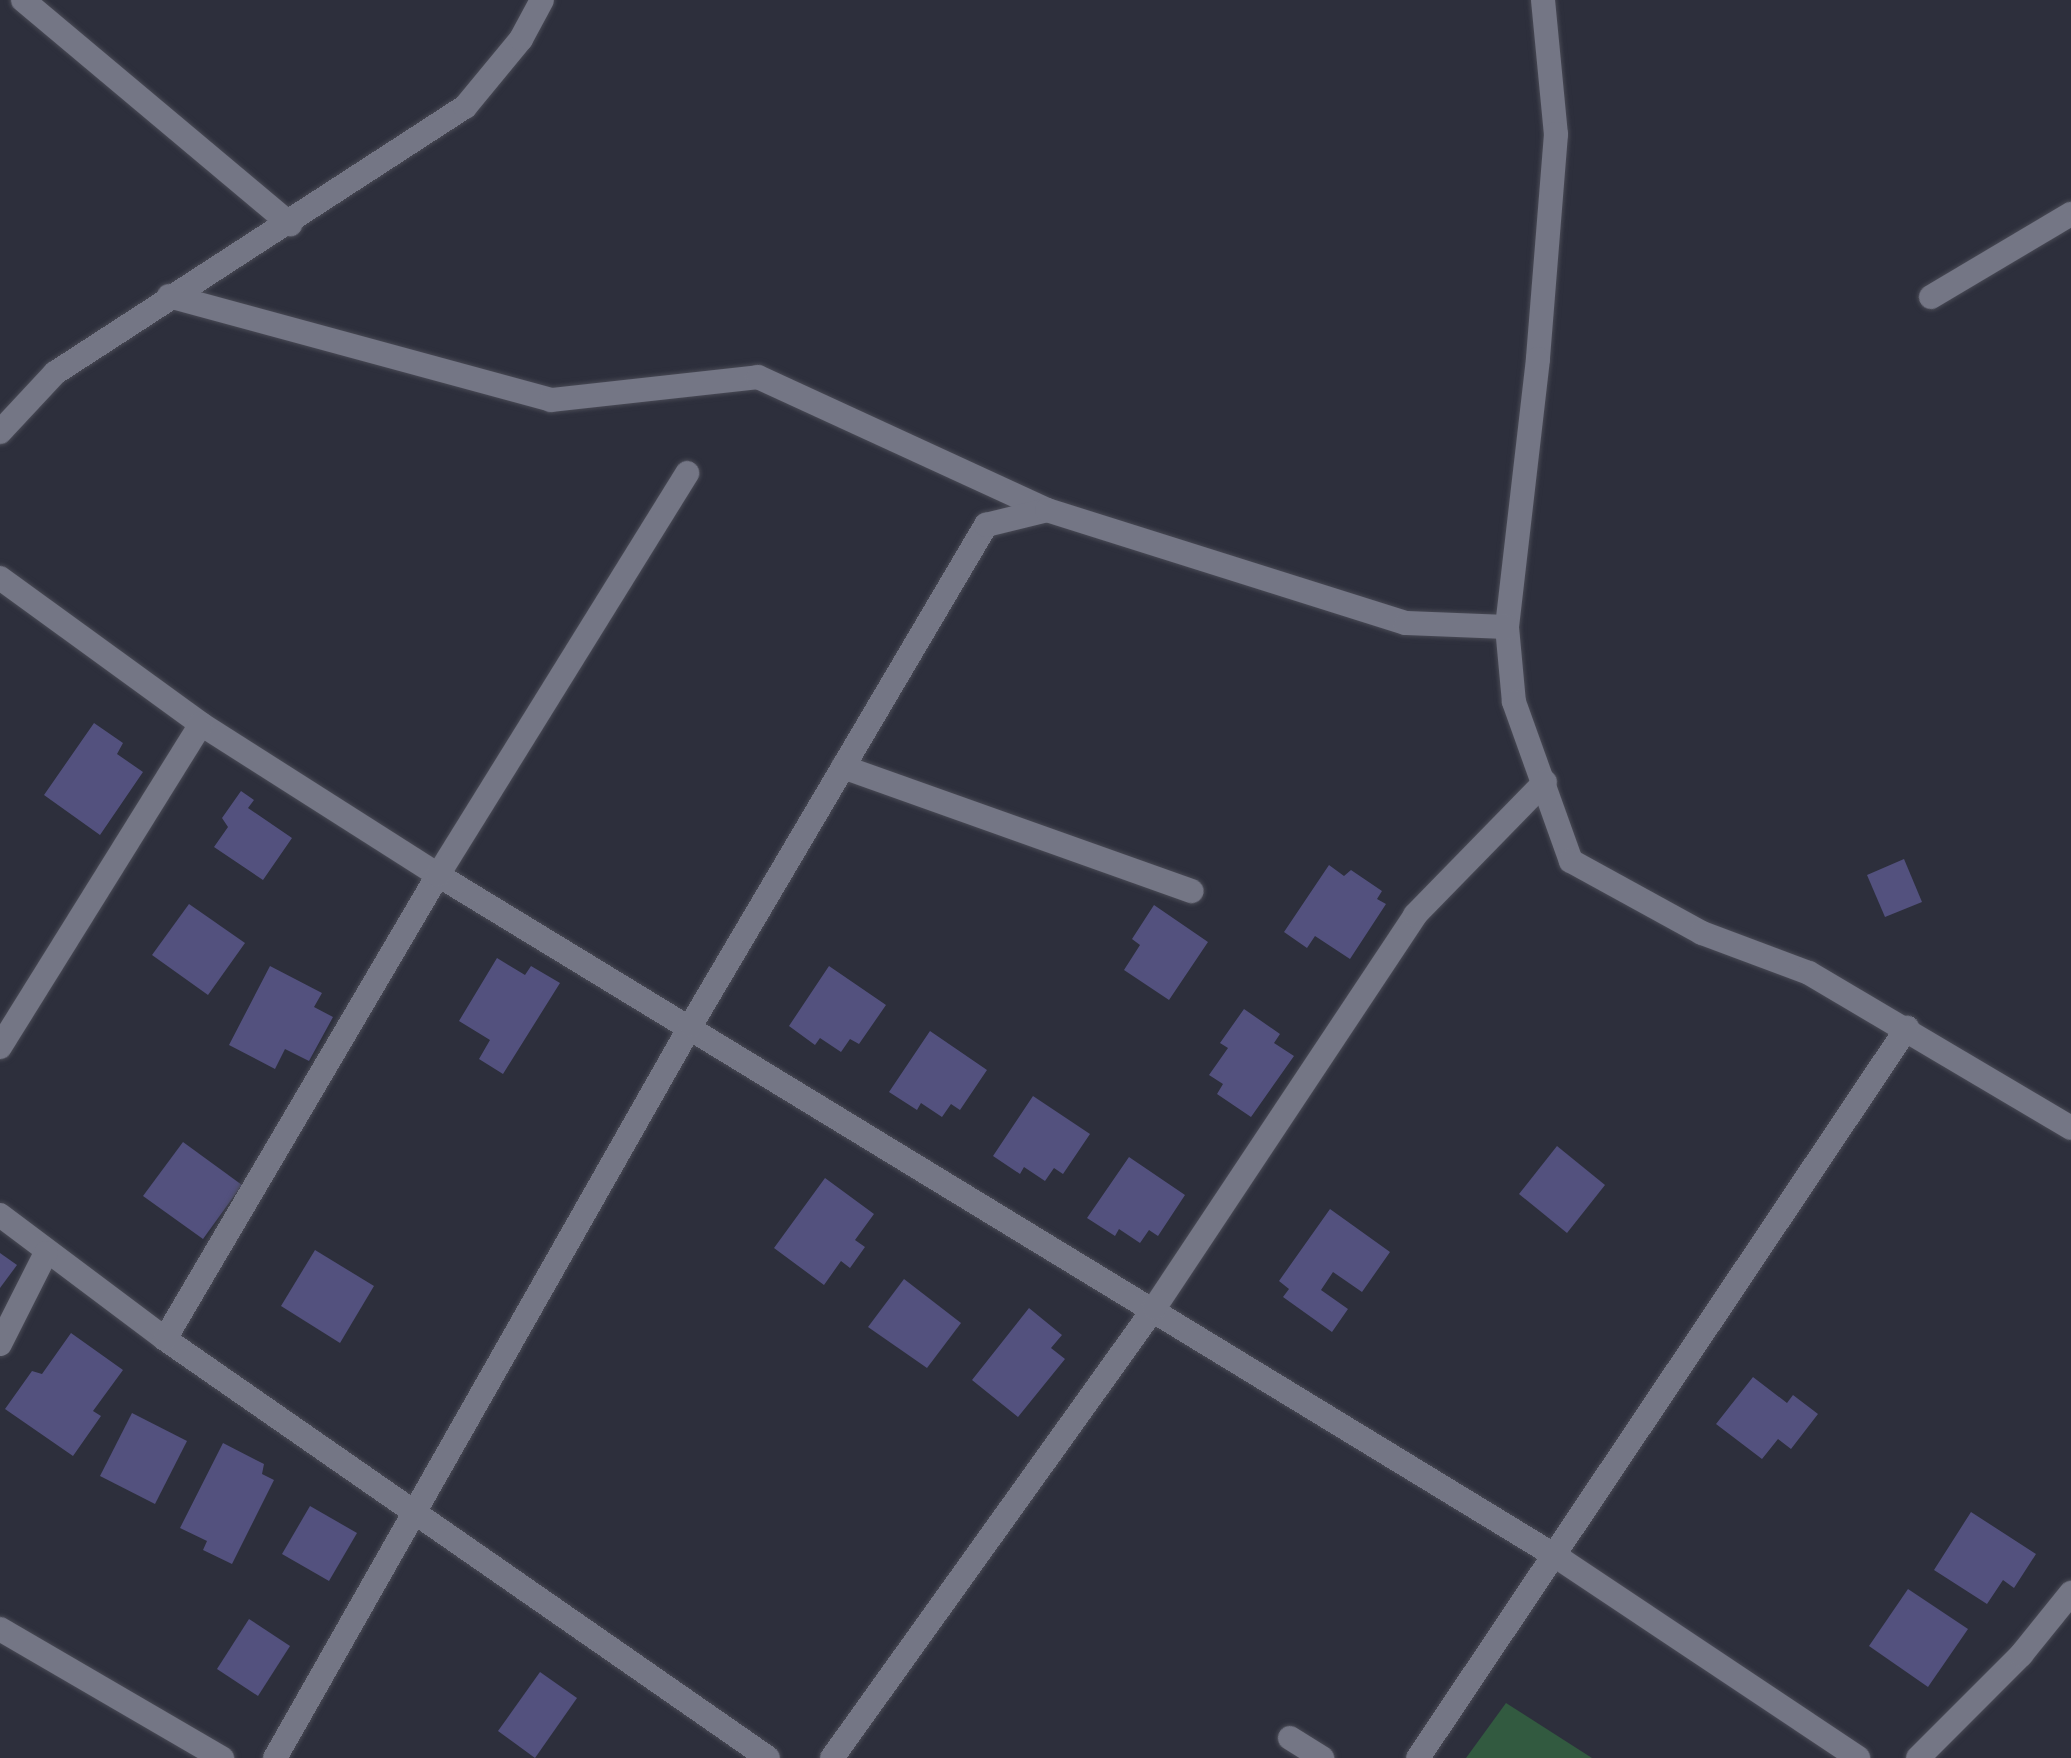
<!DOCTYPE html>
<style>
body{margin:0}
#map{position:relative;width:2071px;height:1758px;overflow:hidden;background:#2d2f3c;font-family:"DejaVu Sans",sans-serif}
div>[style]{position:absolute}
.green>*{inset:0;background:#325a40}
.building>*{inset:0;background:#53517e}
.roads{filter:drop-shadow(0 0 2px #494a55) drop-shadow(0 0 2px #494a55)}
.minor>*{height:24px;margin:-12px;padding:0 12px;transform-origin:12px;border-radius:12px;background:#747685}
span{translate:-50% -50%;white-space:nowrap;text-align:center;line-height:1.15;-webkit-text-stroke:8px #17181d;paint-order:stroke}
</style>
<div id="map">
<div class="green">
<div style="clip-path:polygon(1506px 1703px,1592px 1758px,1466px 1758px)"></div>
</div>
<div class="building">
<div style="clip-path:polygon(94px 723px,123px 743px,117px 754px,143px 772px,100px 835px,44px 795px)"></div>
<div style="clip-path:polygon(241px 791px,254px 800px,248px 808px,292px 838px,263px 880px,214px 847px,228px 827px,222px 818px)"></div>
<div style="clip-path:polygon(1904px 859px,1922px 902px,1885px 917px,1867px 875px)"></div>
<div style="clip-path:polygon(1329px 865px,1344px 876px,1351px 870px,1382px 891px,1377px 899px,1386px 904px,1350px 959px,1315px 936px,1307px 948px,1284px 932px)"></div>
<div style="clip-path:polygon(189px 904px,245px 943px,208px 995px,152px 955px)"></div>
<div style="clip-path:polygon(1154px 905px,1208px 942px,1169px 1000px,1124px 970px,1140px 945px,1132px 939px)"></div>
<div style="clip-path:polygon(497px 958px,525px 975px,531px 966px,560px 983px,503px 1074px,479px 1059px,490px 1040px,459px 1021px)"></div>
<div style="clip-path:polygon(270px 966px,322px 993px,314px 1007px,333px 1017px,309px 1061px,285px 1049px,275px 1069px,229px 1045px)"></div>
<div style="clip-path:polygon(829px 966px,886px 1005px,859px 1044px,850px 1039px,841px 1052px,820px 1038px,815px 1045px,789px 1026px)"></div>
<div style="clip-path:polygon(1244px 1009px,1280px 1034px,1274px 1043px,1294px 1056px,1251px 1117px,1217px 1094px,1223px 1084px,1209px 1075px,1228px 1048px,1220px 1043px)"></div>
<div style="clip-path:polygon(930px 1031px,987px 1070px,960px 1110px,951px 1104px,942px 1117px,921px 1103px,917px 1110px,889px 1092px)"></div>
<div style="clip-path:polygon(1033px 1096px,1090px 1134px,1063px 1174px,1054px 1168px,1045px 1181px,1024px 1167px,1020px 1174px,993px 1156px)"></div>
<div style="clip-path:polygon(183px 1142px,242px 1185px,203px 1239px,143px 1196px)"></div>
<div style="clip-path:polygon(1557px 1146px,1605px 1185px,1567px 1233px,1519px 1194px)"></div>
<div style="clip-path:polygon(1129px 1157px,1185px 1195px,1158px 1236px,1149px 1230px,1140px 1243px,1119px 1229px,1115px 1236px,1087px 1218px)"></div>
<div style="clip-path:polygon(825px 1178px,874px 1214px,855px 1240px,865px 1247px,850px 1268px,841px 1261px,824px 1285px,774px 1248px)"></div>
<div style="clip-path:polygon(1330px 1209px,1390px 1252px,1362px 1292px,1333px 1272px,1321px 1290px,1348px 1309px,1332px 1332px,1283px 1297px,1289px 1289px,1279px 1281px)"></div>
<div style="clip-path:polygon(315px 1250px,374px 1286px,340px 1343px,281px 1306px)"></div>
<div style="clip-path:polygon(0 1253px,17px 1265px,0 1288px)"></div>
<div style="clip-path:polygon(904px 1279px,961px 1323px,927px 1368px,868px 1327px)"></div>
<div style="clip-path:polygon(1029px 1308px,1062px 1335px,1051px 1348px,1065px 1359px,1018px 1417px,972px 1380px)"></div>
<div style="clip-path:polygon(71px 1333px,123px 1370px,93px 1411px,101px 1416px,73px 1456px,5px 1409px,32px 1371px,42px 1374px)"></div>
<div style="clip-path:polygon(1753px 1377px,1787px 1403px,1793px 1395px,1818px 1414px,1791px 1449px,1778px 1439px,1762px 1459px,1716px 1424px)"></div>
<div style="clip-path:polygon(132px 1413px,187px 1441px,155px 1504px,100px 1476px)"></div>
<div style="clip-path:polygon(223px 1443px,264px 1464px,262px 1474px,274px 1480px,232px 1564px,203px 1550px,207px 1541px,180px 1528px)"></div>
<div style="clip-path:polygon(310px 1506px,357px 1533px,329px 1581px,282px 1554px)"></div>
<div style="clip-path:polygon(1971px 1512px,2036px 1554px,2014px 1588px,2003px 1580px,1987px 1604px,1934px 1570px)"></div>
<div style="clip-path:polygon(1908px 1589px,1968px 1629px,1928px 1687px,1869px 1646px)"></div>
<div style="clip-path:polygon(249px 1619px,290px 1646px,258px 1696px,217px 1669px)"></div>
<div style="clip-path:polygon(540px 1672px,577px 1698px,535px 1758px,498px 1731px)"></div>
</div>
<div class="roads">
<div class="minor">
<div style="left:23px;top:0;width:349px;rotate:40deg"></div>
<div style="left:1543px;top:0;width:135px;rotate:84.5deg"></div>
<div style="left:1556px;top:134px;width:226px;rotate:94.6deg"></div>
<div style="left:1538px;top:359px;width:270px;rotate:96.6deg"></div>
<div style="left:1507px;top:627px;width:75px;rotate:84.7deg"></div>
<div style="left:1514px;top:702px;width:169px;rotate:70.3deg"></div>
<div style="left:1571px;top:861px;width:149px;rotate:28.8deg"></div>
<div style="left:1702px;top:933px;width:114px;rotate:20.5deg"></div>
<div style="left:1809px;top:973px;width:304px;rotate:30.6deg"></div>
<div style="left:169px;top:296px;width:396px;rotate:15.2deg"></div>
<div style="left:551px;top:400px;width:208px;rotate:-6.3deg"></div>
<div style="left:758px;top:377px;width:318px;rotate:24.7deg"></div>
<div style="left:1931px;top:297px;width:163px;rotate:-30.7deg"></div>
<div style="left:0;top:432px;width:81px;rotate:-47deg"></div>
<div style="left:55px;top:373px;width:489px;rotate:-33deg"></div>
<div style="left:465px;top:107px;width:88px;rotate:-50.5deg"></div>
<div style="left:521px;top:39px;width:44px;rotate:-61.7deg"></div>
<div style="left:0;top:578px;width:248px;rotate:36deg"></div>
<div style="left:201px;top:724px;width:281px;rotate:32.5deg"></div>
<div style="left:438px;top:875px;width:1310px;rotate:31.36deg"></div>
<div style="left:1557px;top:1557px;width:362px;rotate:33.7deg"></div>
<div style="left:843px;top:767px;width:370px;rotate:19.6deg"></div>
<div style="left:0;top:1047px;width:380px;rotate:-58.1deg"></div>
<div style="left:0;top:1215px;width:206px;rotate:36.9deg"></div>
<div style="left:165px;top:1339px;width:734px;rotate:34.79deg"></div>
<div style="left:165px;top:1339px;width:538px;rotate:-59.53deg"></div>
<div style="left:438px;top:875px;width:473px;rotate:-58.2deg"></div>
<div style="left:0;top:1344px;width:102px;rotate:-63.2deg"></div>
<div style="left:0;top:1629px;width:257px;rotate:30.2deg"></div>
<div style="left:1290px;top:1738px;width:38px;rotate:32deg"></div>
<div style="left:275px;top:1758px;width:843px;rotate:-60.42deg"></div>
<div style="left:691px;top:1025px;width:581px;rotate:-59.46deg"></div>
<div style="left:986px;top:525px;width:63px;rotate:-13.8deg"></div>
<div style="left:1047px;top:510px;width:376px;rotate:17.5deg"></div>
<div style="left:1406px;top:623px;width:101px;rotate:2.3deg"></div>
<div style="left:832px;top:1758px;width:555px;rotate:-54.39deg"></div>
<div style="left:1155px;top:1307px;width:470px;rotate:-56.4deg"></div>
<div style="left:1415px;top:915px;width:186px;rotate:-45.7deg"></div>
<div style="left:1418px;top:1758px;width:879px;rotate:-56.18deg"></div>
<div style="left:1918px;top:1758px;width:146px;rotate:-45deg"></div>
<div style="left:2021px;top:1655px;width:80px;rotate:-51.1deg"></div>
</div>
</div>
</div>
